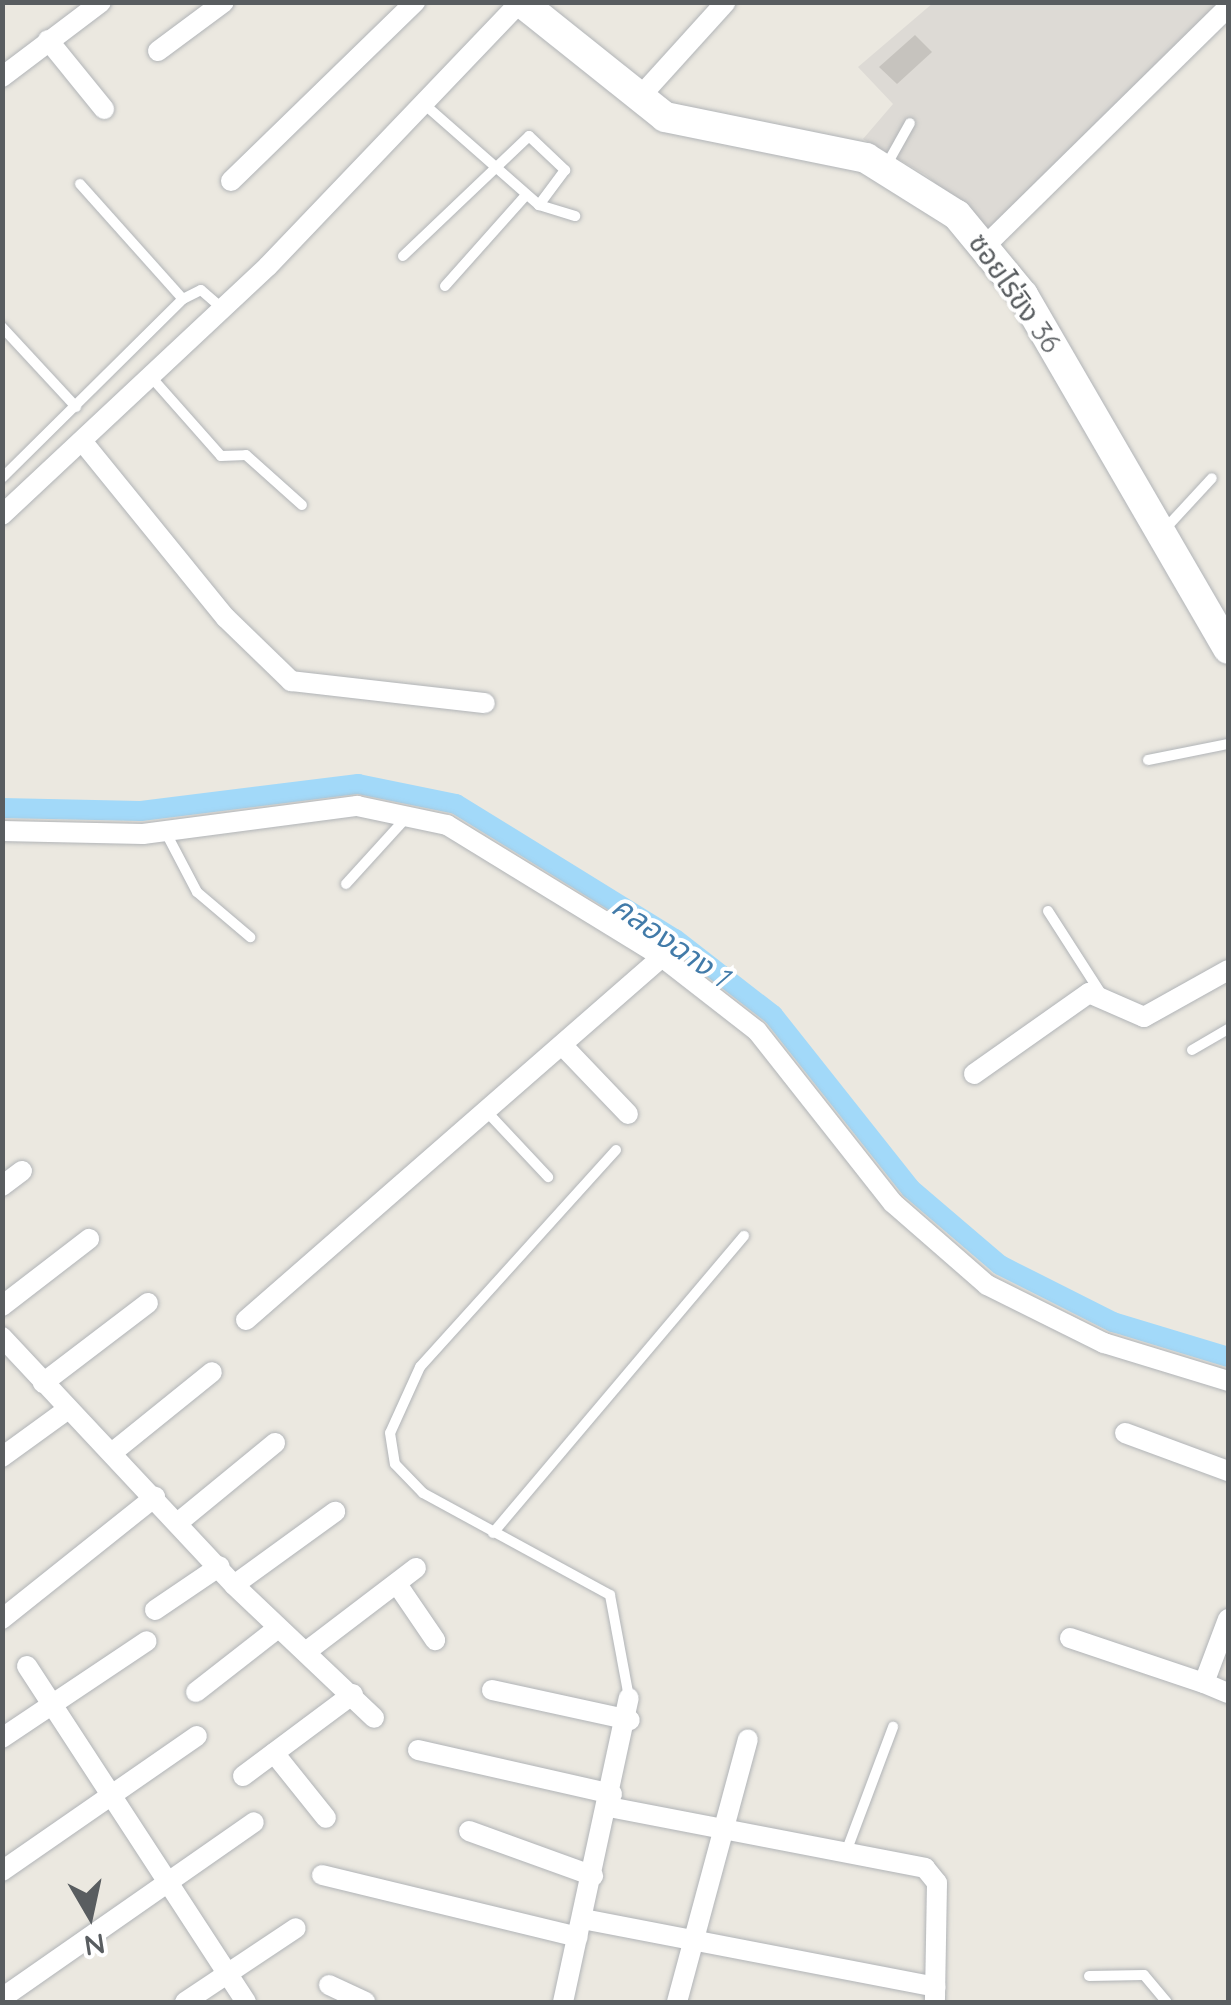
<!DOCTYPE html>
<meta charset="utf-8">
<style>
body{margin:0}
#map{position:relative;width:1231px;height:2005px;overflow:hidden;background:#ebe8e0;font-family:Quicksand,"Noto Sans Thai",sans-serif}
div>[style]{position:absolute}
.industrial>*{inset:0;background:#dddad5}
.canal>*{height:20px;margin:-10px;padding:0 10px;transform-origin:10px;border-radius:10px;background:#a2d9f9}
.building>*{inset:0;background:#c6c3be}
.roads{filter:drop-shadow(0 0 2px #b1b4b7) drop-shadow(0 0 2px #b1b4b7)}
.lane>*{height:10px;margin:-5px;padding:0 5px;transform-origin:5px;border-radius:5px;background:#fff}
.street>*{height:20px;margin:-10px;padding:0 10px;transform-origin:10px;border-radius:10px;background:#fff}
.secondary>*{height:30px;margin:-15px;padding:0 15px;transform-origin:15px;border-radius:15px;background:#fff}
span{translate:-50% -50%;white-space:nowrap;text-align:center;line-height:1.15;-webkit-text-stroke:8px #fff;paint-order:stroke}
.street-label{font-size:28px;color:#595d60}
.water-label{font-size:30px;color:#427ba9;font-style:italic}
.frame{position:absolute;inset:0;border:5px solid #595d60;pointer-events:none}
.north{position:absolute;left:40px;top:1865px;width:100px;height:100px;-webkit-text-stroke:8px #fff;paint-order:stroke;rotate:171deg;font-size:28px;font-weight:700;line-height:40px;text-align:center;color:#595d60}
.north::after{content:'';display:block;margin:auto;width:35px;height:45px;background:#595d60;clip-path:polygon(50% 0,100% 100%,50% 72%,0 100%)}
</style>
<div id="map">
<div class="industrial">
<div style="clip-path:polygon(933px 3px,1223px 3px,991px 232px,926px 175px,863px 139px,893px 104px,858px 67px)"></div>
</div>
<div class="canal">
<div style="left:2px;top:808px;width:139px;rotate:1.2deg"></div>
<div style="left:141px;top:811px;width:219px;rotate:-7.1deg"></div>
<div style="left:358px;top:784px;width:100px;rotate:11.5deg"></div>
<div style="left:456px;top:804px;width:257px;rotate:31.7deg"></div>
<div style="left:675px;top:939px;width:124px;rotate:37.8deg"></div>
<div style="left:773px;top:1015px;width:222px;rotate:51.6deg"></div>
<div style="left:911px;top:1189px;width:117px;rotate:40.5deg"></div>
<div style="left:1000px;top:1265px;width:127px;rotate:26.8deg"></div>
<div style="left:1113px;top:1322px;width:120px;rotate:16.9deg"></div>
</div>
<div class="building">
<div style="clip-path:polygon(915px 35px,932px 52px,897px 84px,879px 67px)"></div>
</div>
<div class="roads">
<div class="lane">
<div style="left:424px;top:104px;width:153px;rotate:41.3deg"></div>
<div style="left:539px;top:205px;width:38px;rotate:17deg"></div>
<div style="left:886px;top:166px;width:49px;rotate:-60.8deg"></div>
<div style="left:80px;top:184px;width:154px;rotate:48.2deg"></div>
<div style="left:403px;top:256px;width:174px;rotate:-43.6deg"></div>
<div style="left:529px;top:136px;width:50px;rotate:43.4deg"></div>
<div style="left:565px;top:170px;width:44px;rotate:126.6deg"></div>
<div style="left:445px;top:286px;width:122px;rotate:-48.3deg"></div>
<div style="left:2px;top:327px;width:109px;rotate:47.2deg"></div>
<div style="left:152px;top:378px;width:104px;rotate:48.5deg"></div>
<div style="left:221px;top:456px;width:25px;rotate:-2deg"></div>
<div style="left:246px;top:455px;width:75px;rotate:41.8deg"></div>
<div style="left:2px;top:478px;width:255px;rotate:-44.7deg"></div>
<div style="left:183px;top:299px;width:20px;rotate:-27deg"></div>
<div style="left:201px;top:290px;width:29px;rotate:41deg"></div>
<div style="left:1165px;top:529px;width:69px;rotate:-47.3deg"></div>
<div style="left:1148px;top:760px;width:82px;rotate:-11.3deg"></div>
<div style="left:165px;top:831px;width:69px;rotate:62.3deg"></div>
<div style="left:197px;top:892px;width:70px;rotate:40.3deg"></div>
<div style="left:346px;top:884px;width:89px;rotate:-47.7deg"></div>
<div style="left:1048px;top:911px;width:96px;rotate:57.3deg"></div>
<div style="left:1192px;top:1050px;width:42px;rotate:-30.3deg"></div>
<div style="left:488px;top:1113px;width:88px;rotate:46.8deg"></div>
<div style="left:616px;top:1150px;width:292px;rotate:132.1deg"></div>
<div style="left:420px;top:1367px;width:72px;rotate:114.4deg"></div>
<div style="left:390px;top:1433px;width:31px;rotate:81deg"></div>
<div style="left:395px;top:1464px;width:40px;rotate:46deg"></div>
<div style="left:423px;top:1493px;width:213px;rotate:28.6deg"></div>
<div style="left:610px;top:1595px;width:105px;rotate:79.5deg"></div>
<div style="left:493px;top:1533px;width:389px;rotate:-49.8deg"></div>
<div style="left:846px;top:1852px;width:134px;rotate:-69.4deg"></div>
<div style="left:1089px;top:1976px;width:55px;rotate:-1deg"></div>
<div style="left:1144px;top:1975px;width:35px;rotate:50deg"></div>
</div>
<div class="street">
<div style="left:48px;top:40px;width:89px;rotate:50.9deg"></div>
<div style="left:158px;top:51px;width:82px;rotate:-36.6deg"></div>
<div style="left:2px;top:77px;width:124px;rotate:-37.1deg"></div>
<div style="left:637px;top:100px;width:132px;rotate:-47.8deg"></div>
<div style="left:231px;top:181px;width:257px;rotate:-44.2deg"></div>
<div style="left:987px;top:244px;width:338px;rotate:-44.5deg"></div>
<div style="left:82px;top:441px;width:228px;rotate:50.9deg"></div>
<div style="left:226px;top:618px;width:91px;rotate:44.1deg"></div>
<div style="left:291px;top:681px;width:195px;rotate:6.5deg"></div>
<div style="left:2px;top:515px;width:364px;rotate:-43.1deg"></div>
<div style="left:268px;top:266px;width:365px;rotate:-46.3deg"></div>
<div style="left:2px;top:831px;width:141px;rotate:1.2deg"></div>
<div style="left:143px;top:834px;width:216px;rotate:-7.5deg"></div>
<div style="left:357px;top:806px;width:92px;rotate:11.9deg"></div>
<div style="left:447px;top:825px;width:252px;rotate:31.5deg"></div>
<div style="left:662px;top:957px;width:120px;rotate:37.9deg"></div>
<div style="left:757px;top:1031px;width:219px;rotate:51.7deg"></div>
<div style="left:893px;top:1203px;width:125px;rotate:41.1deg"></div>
<div style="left:987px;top:1285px;width:131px;rotate:26.4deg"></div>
<div style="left:1104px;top:1343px;width:130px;rotate:17deg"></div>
<div style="left:563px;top:1046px;width:94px;rotate:46.3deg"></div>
<div style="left:974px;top:1074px;width:141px;rotate:-35.2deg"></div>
<div style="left:1089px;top:993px;width:60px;rotate:23.6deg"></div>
<div style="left:1144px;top:1017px;width:96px;rotate:-29.2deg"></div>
<div style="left:2px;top:1186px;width:25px;rotate:-37deg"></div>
<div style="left:2px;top:1306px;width:110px;rotate:-37.6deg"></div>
<div style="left:246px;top:1320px;width:552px;rotate:-41.11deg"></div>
<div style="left:2px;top:1337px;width:340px;rotate:46.9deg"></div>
<div style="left:234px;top:1585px;width:193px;rotate:43.5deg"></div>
<div style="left:43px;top:1383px;width:132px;rotate:-37.3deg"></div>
<div style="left:1125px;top:1433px;width:110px;rotate:20.3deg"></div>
<div style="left:113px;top:1452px;width:127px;rotate:-38.9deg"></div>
<div style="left:2px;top:1457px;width:82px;rotate:-36deg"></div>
<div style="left:180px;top:1521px;width:123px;rotate:-39.4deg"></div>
<div style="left:397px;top:1584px;width:68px;rotate:55.8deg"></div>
<div style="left:234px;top:1585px;width:125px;rotate:-35.9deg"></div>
<div style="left:155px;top:1610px;width:78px;rotate:-34.1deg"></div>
<div style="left:2px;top:1619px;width:196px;rotate:-38.6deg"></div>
<div style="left:1228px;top:1619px;width:68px;rotate:110.6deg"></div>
<div style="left:1204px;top:1683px;width:26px;rotate:23deg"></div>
<div style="left:1070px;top:1638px;width:141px;rotate:18.6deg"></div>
<div style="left:307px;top:1651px;width:137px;rotate:-37.3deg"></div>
<div style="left:27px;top:1666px;width:401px;rotate:56.9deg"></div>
<div style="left:492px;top:1690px;width:141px;rotate:12.3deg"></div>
<div style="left:196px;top:1692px;width:104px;rotate:-38deg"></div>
<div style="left:2px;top:1738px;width:174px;rotate:-33.8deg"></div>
<div style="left:418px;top:1750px;width:199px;rotate:12.8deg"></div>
<div style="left:274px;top:1753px;width:83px;rotate:51.3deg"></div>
<div style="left:243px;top:1776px;width:137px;rotate:-36.7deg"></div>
<div style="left:609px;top:1807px;width:322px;rotate:10.9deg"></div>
<div style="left:925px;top:1868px;width:19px;rotate:51deg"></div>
<div style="left:937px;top:1883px;width:119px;rotate:91deg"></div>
<div style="left:469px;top:1831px;width:132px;rotate:19.9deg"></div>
<div style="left:2px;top:1871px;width:237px;rotate:-34.7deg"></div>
<div style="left:322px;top:1875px;width:263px;rotate:13.6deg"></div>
<div style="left:583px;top:1919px;width:359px;rotate:10.9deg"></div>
<div style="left:329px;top:1985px;width:40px;rotate:25deg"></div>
<div style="left:2px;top:1998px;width:307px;rotate:-34.9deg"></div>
<div style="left:185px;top:2002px;width:133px;rotate:-33.7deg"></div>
<div style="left:563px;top:2002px;width:311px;rotate:-77.8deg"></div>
<div style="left:677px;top:2002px;width:272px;rotate:-74.9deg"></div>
</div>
<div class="secondary">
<div style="left:521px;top:2px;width:184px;rotate:38.6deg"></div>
<div style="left:665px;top:117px;width:205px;rotate:11.5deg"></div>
<div style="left:866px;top:158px;width:107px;rotate:32.1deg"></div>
<div style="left:957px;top:215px;width:104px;rotate:50.5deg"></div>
<div style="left:1023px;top:295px;width:409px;rotate:59.9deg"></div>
</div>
</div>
<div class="street-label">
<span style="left:1015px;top:293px;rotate:55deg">ซอยไร่ขิง 36</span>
</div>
<div class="water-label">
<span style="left:671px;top:941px;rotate:35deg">คลองฉาง 1</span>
</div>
<div class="frame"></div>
<div class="north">N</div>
</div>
